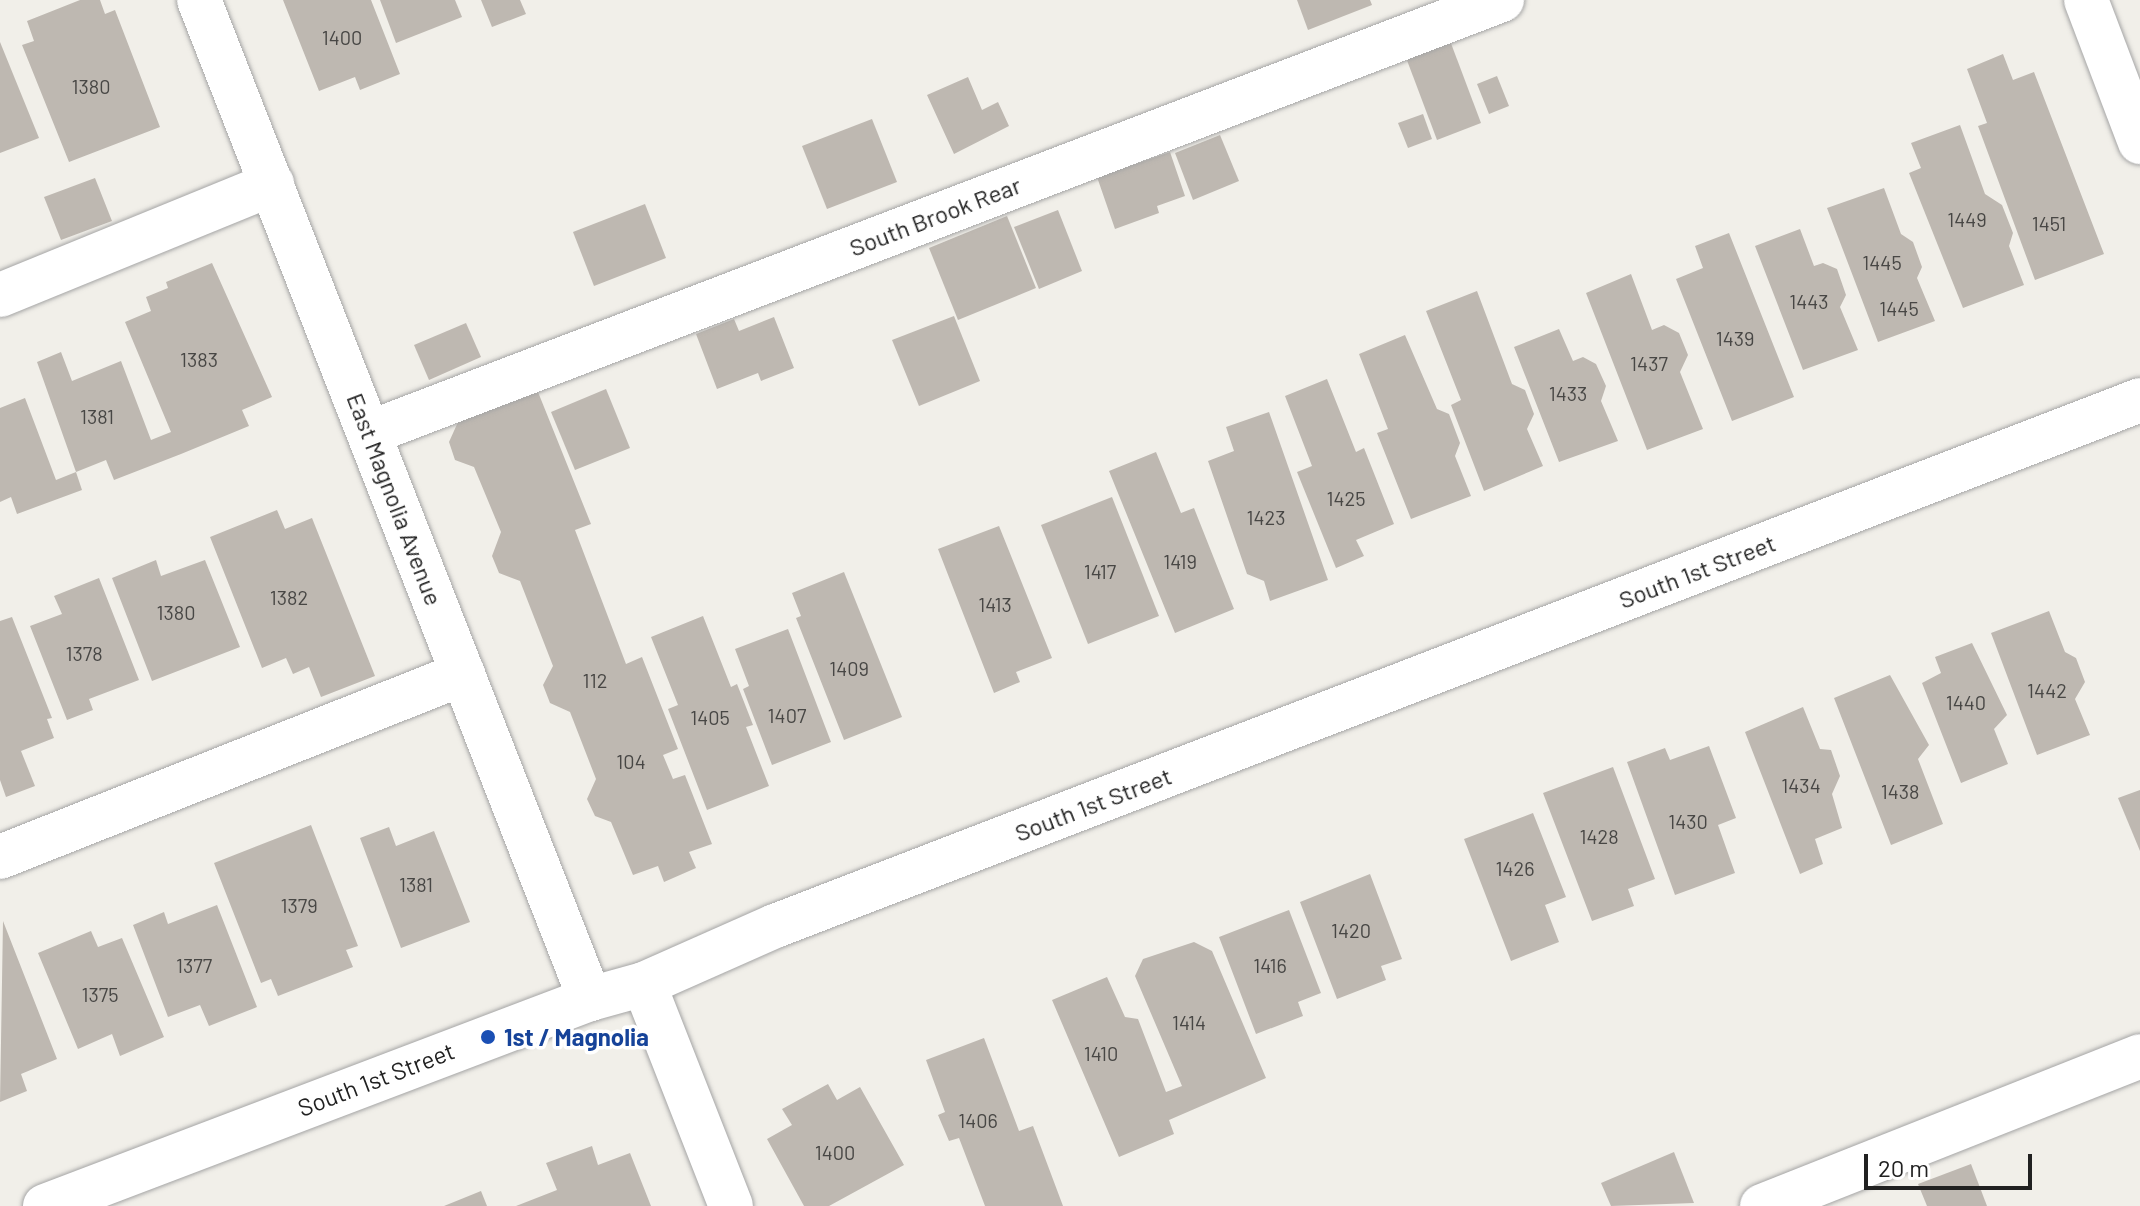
<!DOCTYPE html>
<style>
body{margin:0}
#map{position:relative;width:2140px;height:1206px;overflow:hidden;background:#f1efe9;font-family:Barlow,sans-serif}
div>[style]{position:absolute}
.building>*{inset:0;background:#beb8b1}
.roads{filter:drop-shadow(0 0 2px #a5a5a5) drop-shadow(0 0 2px #a5a5a5)}
.minor>*{height:44px;margin:-22px;padding:0 22px;transform-origin:22px;border-radius:22px;background:#fff}
.dots>*{width:22px;height:22px;translate:-50% -50%;box-sizing:border-box;border:4px solid #fff;border-radius:50%}
span{translate:-50% -50%;white-space:nowrap;text-align:center;line-height:1.15;-webkit-text-stroke:7px #fff;paint-order:stroke}
.number-label{font-size:20px;color:#484745}
.number-label span{-webkit-text-stroke-width:0}
.street-label{font-size:24px;color:#212121}
.transit-label{font-size:24px;color:#164399;font-weight:700}
.left{translate:0 -50%;text-align:left}
.scale{position:absolute;left:1864px;top:1154px;width:168px;height:36px;box-sizing:border-box;border:4px solid #212121;border-top:0;padding-left:10px;font-size:24px;line-height:28px;white-space:nowrap;color:#212121;-webkit-text-stroke:6px #fff;paint-order:stroke}
</style>
<div id="map">
<div class="building">
<div style="clip-path:polygon(80px 0,100px 0,105px 14px,115px 10px,160px 127px,69px 162px,22px 45px,34px 41px,27px 21px)"></div>
<div style="clip-path:polygon(283px 0,371px 0,400px 74px,360px 90px,355px 77px,319px 91px)"></div>
<div style="clip-path:polygon(380px 0,455px 0,462px 17px,396px 43px)"></div>
<div style="clip-path:polygon(481px 0,520px 0,526px 14px,492px 27px)"></div>
<div style="clip-path:polygon(1297px 0,1370px 0,1372px 5px,1308px 30px)"></div>
<div style="clip-path:polygon(1449px 38px,1481px 123px,1437px 140px,1405px 55px)"></div>
<div style="clip-path:polygon(0 42px,39px 138px,0 153px)"></div>
<div style="clip-path:polygon(2003px 54px,2013px 80px,2034px 72px,2104px 254px,2035px 280px,1978px 126px,1987px 123px,1967px 69px)"></div>
<div style="clip-path:polygon(1497px 76px,1509px 106px,1489px 114px,1477px 84px)"></div>
<div style="clip-path:polygon(968px 77px,982px 110px,998px 102px,1009px 126px,954px 154px,927px 95px)"></div>
<div style="clip-path:polygon(1423px 114px,1432px 139px,1408px 148px,1398px 123px)"></div>
<div style="clip-path:polygon(872px 119px,897px 182px,827px 209px,802px 146px)"></div>
<div style="clip-path:polygon(1960px 125px,1985px 194px,2002px 205px,2013px 233px,2009px 246px,2024px 285px,1963px 308px,1909px 173px,1921px 168px,1911px 143px)"></div>
<div style="clip-path:polygon(1220px 135px,1239px 181px,1193px 200px,1175px 153px)"></div>
<div style="clip-path:polygon(1170px 152px,1185px 196px,1157px 206px,1159px 213px,1115px 229px,1097px 177px)"></div>
<div style="clip-path:polygon(95px 178px,112px 221px,61px 240px,44px 197px)"></div>
<div style="clip-path:polygon(1884px 188px,1901px 234px,1913px 242px,1922px 267px,1917px 278px,1935px 321px,1878px 342px,1827px 208px)"></div>
<div style="clip-path:polygon(645px 204px,666px 258px,594px 286px,573px 232px)"></div>
<div style="clip-path:polygon(1058px 210px,1082px 271px,1039px 289px,1014px 227px)"></div>
<div style="clip-path:polygon(1007px 216px,1036px 288px,958px 320px,929px 248px)"></div>
<div style="clip-path:polygon(1800px 229px,1814px 266px,1823px 263px,1837px 269px,1846px 295px,1840px 307px,1858px 350px,1803px 370px,1755px 246px)"></div>
<div style="clip-path:polygon(1729px 233px,1794px 397px,1732px 421px,1676px 279px,1703px 268px,1695px 246px)"></div>
<div style="clip-path:polygon(212px 263px,272px 397px,242px 410px,249px 426px,181px 454px,114px 480px,106px 460px,76px 472px,37px 362px,61px 352px,72px 381px,121px 361px,151px 440px,171px 432px,125px 322px,151px 311px,146px 297px,168px 288px,166px 282px)"></div>
<div style="clip-path:polygon(1631px 274px,1652px 330px,1664px 325px,1679px 333px,1688px 355px,1680px 372px,1703px 429px,1647px 450px,1586px 293px)"></div>
<div style="clip-path:polygon(1477px 291px,1512px 384px,1525px 390px,1534px 414px,1527px 429px,1543px 466px,1484px 491px,1451px 405px,1461px 400px,1426px 311px)"></div>
<div style="clip-path:polygon(954px 316px,980px 381px,919px 406px,892px 340px)"></div>
<div style="clip-path:polygon(774px 317px,794px 368px,761px 381px,758px 373px,717px 389px,696px 334px,734px 319px,739px 331px)"></div>
<div style="clip-path:polygon(466px 323px,481px 357px,429px 380px,414px 345px)"></div>
<div style="clip-path:polygon(1559px 329px,1573px 361px,1583px 357px,1596px 364px,1606px 386px,1601px 401px,1618px 441px,1559px 462px,1514px 347px)"></div>
<div style="clip-path:polygon(1405px 335px,1437px 409px,1449px 414px,1460px 443px,1455px 456px,1471px 496px,1411px 519px,1377px 433px,1388px 429px,1359px 354px)"></div>
<div style="clip-path:polygon(1327px 379px,1356px 452px,1364px 448px,1394px 524px,1356px 540px,1364px 556px,1336px 568px,1297px 472px,1312px 466px,1285px 396px)"></div>
<div style="clip-path:polygon(606px 389px,630px 448px,575px 470px,551px 412px)"></div>
<div style="clip-path:polygon(538px 392px,591px 524px,575px 530px,626px 664px,642px 657px,678px 749px,663px 755px,673px 779px,685px 775px,712px 844px,689px 852px,696px 868px,664px 882px,658px 866px,633px 875px,611px 822px,595px 816px,587px 799px,596px 779px,570px 712px,550px 703px,543px 685px,553px 666px,520px 581px,499px 573px,492px 556px,501px 532px,474px 467px,455px 460px,449px 442px,458px 422px)"></div>
<div style="clip-path:polygon(25px 398px,56px 480px,76px 472px,82px 490px,17px 514px,11px 497px,0 502px,0 408px)"></div>
<div style="clip-path:polygon(1269px 412px,1328px 580px,1270px 601px,1264px 581px,1247px 574px,1208px 461px,1234px 451px,1226px 427px)"></div>
<div style="clip-path:polygon(1156px 452px,1181px 513px,1194px 508px,1234px 609px,1175px 633px,1109px 471px)"></div>
<div style="clip-path:polygon(1112px 497px,1159px 616px,1088px 644px,1041px 525px)"></div>
<div style="clip-path:polygon(277px 510px,285px 529px,312px 518px,375px 676px,321px 697px,309px 667px,293px 674px,286px 658px,262px 668px,210px 537px)"></div>
<div style="clip-path:polygon(999px 526px,1052px 658px,1016px 672px,1020px 682px,994px 693px,938px 549px)"></div>
<div style="clip-path:polygon(156px 560px,161px 576px,205px 560px,240px 647px,152px 681px,112px 578px)"></div>
<div style="clip-path:polygon(844px 572px,902px 717px,844px 740px,796px 618px,801px 616px,792px 593px)"></div>
<div style="clip-path:polygon(99px 578px,139px 680px,89px 699px,93px 710px,67px 720px,30px 626px,62px 614px,54px 596px)"></div>
<div style="clip-path:polygon(2049px 611px,2065px 652px,2076px 658px,2085px 682px,2075px 699px,2090px 735px,2037px 755px,1991px 633px)"></div>
<div style="clip-path:polygon(703px 616px,731px 687px,737px 684px,753px 725px,746px 727px,769px 786px,707px 810px,668px 709px,678px 705px,651px 637px)"></div>
<div style="clip-path:polygon(12px 617px,52px 718px,47px 719px,54px 738px,21px 751px,35px 786px,6px 797px,0 780px,0 621px)"></div>
<div style="clip-path:polygon(788px 629px,831px 742px,772px 765px,743px 689px,749px 686px,735px 649px)"></div>
<div style="clip-path:polygon(1972px 643px,2007px 715px,1994px 729px,2008px 764px,1961px 783px,1922px 683px,1941px 673px,1935px 657px)"></div>
<div style="clip-path:polygon(1890px 675px,1929px 745px,1918px 759px,1943px 824px,1891px 845px,1834px 698px)"></div>
<div style="clip-path:polygon(1803px 707px,1820px 749px,1831px 750px,1840px 776px,1832px 794px,1842px 828px,1815px 839px,1823px 864px,1800px 874px,1745px 732px)"></div>
<div style="clip-path:polygon(1709px 746px,1736px 818px,1718px 825px,1735px 873px,1675px 895px,1627px 762px,1665px 748px,1670px 760px)"></div>
<div style="clip-path:polygon(1613px 767px,1655px 879px,1628px 889px,1634px 906px,1592px 921px,1543px 793px)"></div>
<div style="clip-path:polygon(2140px 790px,2140px 851px,2118px 798px)"></div>
<div style="clip-path:polygon(1533px 813px,1566px 897px,1545px 905px,1559px 942px,1511px 961px,1464px 839px)"></div>
<div style="clip-path:polygon(311px 825px,358px 946px,346px 950px,353px 967px,278px 996px,271px 979px,261px 983px,214px 863px)"></div>
<div style="clip-path:polygon(389px 827px,396px 846px,434px 831px,470px 922px,401px 948px,360px 838px)"></div>
<div style="clip-path:polygon(1370px 874px,1402px 959px,1381px 966px,1386px 980px,1337px 999px,1300px 902px)"></div>
<div style="clip-path:polygon(217px 905px,257px 1007px,209px 1026px,200px 1005px,168px 1017px,133px 925px,164px 912px,168px 924px)"></div>
<div style="clip-path:polygon(1289px 910px,1321px 993px,1298px 1002px,1303px 1016px,1256px 1034px,1219px 937px)"></div>
<div style="clip-path:polygon(3px 921px,57px 1059px,21px 1074px,27px 1091px,0 1102px)"></div>
<div style="clip-path:polygon(91px 931px,98px 947px,122px 938px,164px 1037px,120px 1056px,112px 1034px,78px 1049px,38px 953px)"></div>
<div style="clip-path:polygon(1194px 942px,1212px 951px,1266px 1078px,1169px 1120px,1174px 1134px,1119px 1157px,1052px 1000px,1107px 977px,1125px 1017px,1138px 1019px,1166px 1092px,1182px 1086px,1135px 976px,1143px 959px)"></div>
<div style="clip-path:polygon(984px 1038px,1019px 1131px,1033px 1126px,1063px 1206px,985px 1206px,959px 1138px,949px 1141px,938px 1115px,945px 1112px,926px 1060px)"></div>
<div style="clip-path:polygon(828px 1084px,837px 1100px,860px 1087px,904px 1165px,829px 1206px,804px 1206px,767px 1139px,792px 1125px,782px 1109px)"></div>
<div style="clip-path:polygon(592px 1146px,598px 1165px,630px 1153px,651px 1206px,516px 1206px,557px 1190px,546px 1163px)"></div>
<div style="clip-path:polygon(1674px 1152px,1694px 1203px,1611px 1206px,1601px 1183px)"></div>
<div style="clip-path:polygon(1971px 1164px,1987px 1206px,1927px 1206px,1918px 1184px)"></div>
<div style="clip-path:polygon(481px 1191px,487px 1206px,444px 1206px)"></div>
</div>
<div class="roads">
<div class="minor">
<div style="left:199px;top:0;width:1073px;rotate:68.63deg"></div>
<div style="left:2086px;top:0;width:152px;rotate:69.2deg"></div>
<div style="left:0;top:295px;width:294px;rotate:-22.2deg"></div>
<div style="left:369px;top:433px;width:1213px;rotate:-20.92deg"></div>
<div style="left:0;top:857px;width:498px;rotate:-21.6deg"></div>
<div style="left:644px;top:984px;width:238px;rotate:68.6deg"></div>
<div style="left:45px;top:1206px;width:583px;rotate:-20.8deg"></div>
<div style="left:590px;top:999px;width:56px;rotate:-15.5deg"></div>
<div style="left:644px;top:984px;width:143px;rotate:-23.9deg"></div>
<div style="left:775px;top:926px;width:1463px;rotate:-21.07deg"></div>
<div style="left:1762px;top:1206px;width:407px;rotate:-21.6deg"></div>
</div>
</div>
<div class="dots">
<div style="left:488px;top:1037px;background:#1a4fb4"></div>
</div>
<div class="number-label">
<span style="left:342px;top:37px">1400</span>
<span style="left:91px;top:86px">1380</span>
<span style="left:1967px;top:219px">1449</span>
<span style="left:2049px;top:223px">1451</span>
<span style="left:1882px;top:262px">1445</span>
<span style="left:1809px;top:301px">1443</span>
<span style="left:1899px;top:308px">1445</span>
<span style="left:1735px;top:338px">1439</span>
<span style="left:199px;top:359px">1383</span>
<span style="left:1649px;top:363px">1437</span>
<span style="left:1568px;top:393px">1433</span>
<span style="left:97px;top:416px">1381</span>
<span style="left:1346px;top:498px">1425</span>
<span style="left:1266px;top:517px">1423</span>
<span style="left:1180px;top:561px">1419</span>
<span style="left:1100px;top:571px">1417</span>
<span style="left:289px;top:597px">1382</span>
<span style="left:995px;top:604px">1413</span>
<span style="left:176px;top:612px">1380</span>
<span style="left:84px;top:653px">1378</span>
<span style="left:849px;top:668px">1409</span>
<span style="left:595px;top:680px">112</span>
<span style="left:2047px;top:690px">1442</span>
<span style="left:1966px;top:702px">1440</span>
<span style="left:787px;top:715px">1407</span>
<span style="left:710px;top:717px">1405</span>
<span style="left:631px;top:761px">104</span>
<span style="left:1801px;top:785px">1434</span>
<span style="left:1900px;top:791px">1438</span>
<span style="left:1688px;top:821px">1430</span>
<span style="left:1599px;top:836px">1428</span>
<span style="left:1515px;top:868px">1426</span>
<span style="left:416px;top:884px">1381</span>
<span style="left:299px;top:905px">1379</span>
<span style="left:1351px;top:930px">1420</span>
<span style="left:194px;top:965px">1377</span>
<span style="left:1270px;top:965px">1416</span>
<span style="left:100px;top:994px">1375</span>
<span style="left:1189px;top:1022px">1414</span>
<span style="left:1101px;top:1053px">1410</span>
<span style="left:978px;top:1120px">1406</span>
<span style="left:835px;top:1152px">1400</span>
</div>
<div class="street-label">
<span style="left:935px;top:216px;rotate:-21deg">South Brook Rear</span>
<span style="left:395px;top:499px;rotate:69deg">East Magnolia Avenue</span>
<span style="left:1697px;top:571px;rotate:-21deg">South 1st Street</span>
<span style="left:1093px;top:804px;rotate:-21deg">South 1st Street</span>
<span style="left:376px;top:1079px;rotate:-21deg">South 1st Street</span>
</div>
<div class="transit-label">
<span class="left" style="left:504px;top:1037px">1st / Magnolia</span>
</div>
<div class="scale">20 m</div>
</div>
